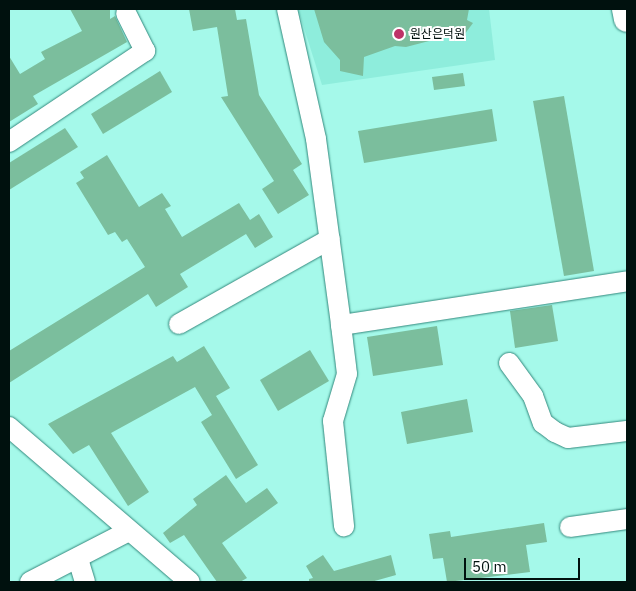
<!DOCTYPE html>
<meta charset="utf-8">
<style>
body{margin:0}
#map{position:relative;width:636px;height:591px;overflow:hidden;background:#a5f9ea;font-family:"IBM Plex Sans","Noto Sans KR",sans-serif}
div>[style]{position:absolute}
.built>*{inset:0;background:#8eeddc}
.building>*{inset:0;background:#7bbe9d}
.roads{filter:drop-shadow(0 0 1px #32887c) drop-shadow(0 0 1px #32887c)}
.minor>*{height:20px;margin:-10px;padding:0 10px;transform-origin:10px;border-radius:10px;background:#fff}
.major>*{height:26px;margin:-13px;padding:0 13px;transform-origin:13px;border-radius:13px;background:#fff}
.dots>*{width:14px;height:14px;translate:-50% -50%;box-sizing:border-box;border:2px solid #fff;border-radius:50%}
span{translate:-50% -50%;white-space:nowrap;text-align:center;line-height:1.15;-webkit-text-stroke:4px #fff;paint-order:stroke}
.poi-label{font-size:12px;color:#00110e}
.left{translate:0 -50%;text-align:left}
.frame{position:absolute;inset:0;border:10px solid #00110e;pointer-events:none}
.scale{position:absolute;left:464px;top:558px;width:116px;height:22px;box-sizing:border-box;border:2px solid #00110e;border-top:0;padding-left:6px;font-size:15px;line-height:18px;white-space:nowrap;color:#00110e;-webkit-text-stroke:4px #fff;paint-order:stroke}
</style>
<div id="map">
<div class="built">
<div style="clip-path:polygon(298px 9px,489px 9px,495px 60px,322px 85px)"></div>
</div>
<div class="building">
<div style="clip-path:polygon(70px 9px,110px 9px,110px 19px,115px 16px,127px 42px,33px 96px,38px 104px,9px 122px,9px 56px,20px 74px,45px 59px,41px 52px,82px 31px)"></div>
<div style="clip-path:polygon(189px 9px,235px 9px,237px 20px,246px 19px,259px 95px,302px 164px,293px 170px,309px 195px,278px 214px,262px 189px,274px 181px,221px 97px,228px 96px,217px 27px,193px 31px)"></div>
<div style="clip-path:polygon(314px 9px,469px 9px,467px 20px,473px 23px,461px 39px,453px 32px,433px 40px,406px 47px,395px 46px,364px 57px,363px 76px,340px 71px,340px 60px,324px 42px)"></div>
<div style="clip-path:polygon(160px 71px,172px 92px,103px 134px,91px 114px)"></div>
<div style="clip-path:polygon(463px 73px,465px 86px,434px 90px,432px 77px)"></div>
<div style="clip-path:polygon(564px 96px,594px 271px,564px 276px,533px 101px)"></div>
<div style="clip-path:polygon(492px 109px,497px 141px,364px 163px,358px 131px)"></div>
<div style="clip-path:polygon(65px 128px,78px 147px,9px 190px,9px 163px)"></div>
<div style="clip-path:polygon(107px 155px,139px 207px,162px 193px,171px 206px,165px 209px,182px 237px,239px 203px,250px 220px,259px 214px,273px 237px,255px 248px,246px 234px,180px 274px,188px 287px,156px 307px,148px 294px,9px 383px,9px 351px,145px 267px,127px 239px,122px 242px,115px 232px,108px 235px,76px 183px,84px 178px,80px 172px)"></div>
<div style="clip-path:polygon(552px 305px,558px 341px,515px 348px,510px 311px)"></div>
<div style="clip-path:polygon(437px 326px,443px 365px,373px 376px,367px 337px)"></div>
<div style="clip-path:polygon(204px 346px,230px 388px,216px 396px,258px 465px,236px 479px,201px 422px,212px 415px,195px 387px,111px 433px,149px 492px,128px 506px,89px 445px,73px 454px,48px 424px,173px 356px,177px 362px)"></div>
<div style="clip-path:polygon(310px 350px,329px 381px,278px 411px,260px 380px)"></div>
<div style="clip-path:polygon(467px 399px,473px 432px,407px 444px,401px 412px)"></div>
<div style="clip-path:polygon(226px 475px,246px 503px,267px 488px,278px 503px,222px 543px,247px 578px,240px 582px,217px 582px,184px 535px,170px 543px,163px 533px,197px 505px,193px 499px)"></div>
<div style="clip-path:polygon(544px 523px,547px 542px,526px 545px,530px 572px,447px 582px,443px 558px,433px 559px,429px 534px,450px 531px,451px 537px)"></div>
<div style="clip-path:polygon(323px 555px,334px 571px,391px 555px,396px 575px,371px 582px,309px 582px,309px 579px,313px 578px,306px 566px)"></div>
</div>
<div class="roads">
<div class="minor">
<div style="left:287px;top:9px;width:133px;rotate:77.4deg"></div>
<div style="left:316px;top:139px;width:188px;rotate:82.3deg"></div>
<div style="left:341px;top:325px;width:49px;rotate:83deg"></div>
<div style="left:347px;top:374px;width:49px;rotate:106.6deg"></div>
<div style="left:333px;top:421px;width:106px;rotate:84deg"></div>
<div style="left:9px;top:142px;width:164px;rotate:-33.8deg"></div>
<div style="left:145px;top:51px;width:42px;rotate:-116.6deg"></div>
<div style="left:179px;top:324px;width:173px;rotate:-29.4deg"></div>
<div style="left:341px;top:325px;width:289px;rotate:-8.7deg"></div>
<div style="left:509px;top:363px;width:41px;rotate:54deg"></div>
<div style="left:533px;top:396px;width:29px;rotate:70deg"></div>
<div style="left:543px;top:423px;width:15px;rotate:37deg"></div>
<div style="left:555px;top:432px;width:14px;rotate:25deg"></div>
<div style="left:568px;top:438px;width:59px;rotate:-6.8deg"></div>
<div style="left:9px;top:427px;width:238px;rotate:40.6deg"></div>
<div style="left:570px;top:527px;width:58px;rotate:-8deg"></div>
<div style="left:78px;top:559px;width:24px;rotate:73deg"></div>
<div style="left:30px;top:582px;width:111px;rotate:-27.3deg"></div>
</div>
<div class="major">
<div style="left:625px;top:9px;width:10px;rotate:79deg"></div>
</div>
</div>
<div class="dots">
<div style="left:399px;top:34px;background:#be3368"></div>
</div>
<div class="poi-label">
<span class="left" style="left:410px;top:34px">원산은덕원</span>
</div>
<div class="frame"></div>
<div class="scale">50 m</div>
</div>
